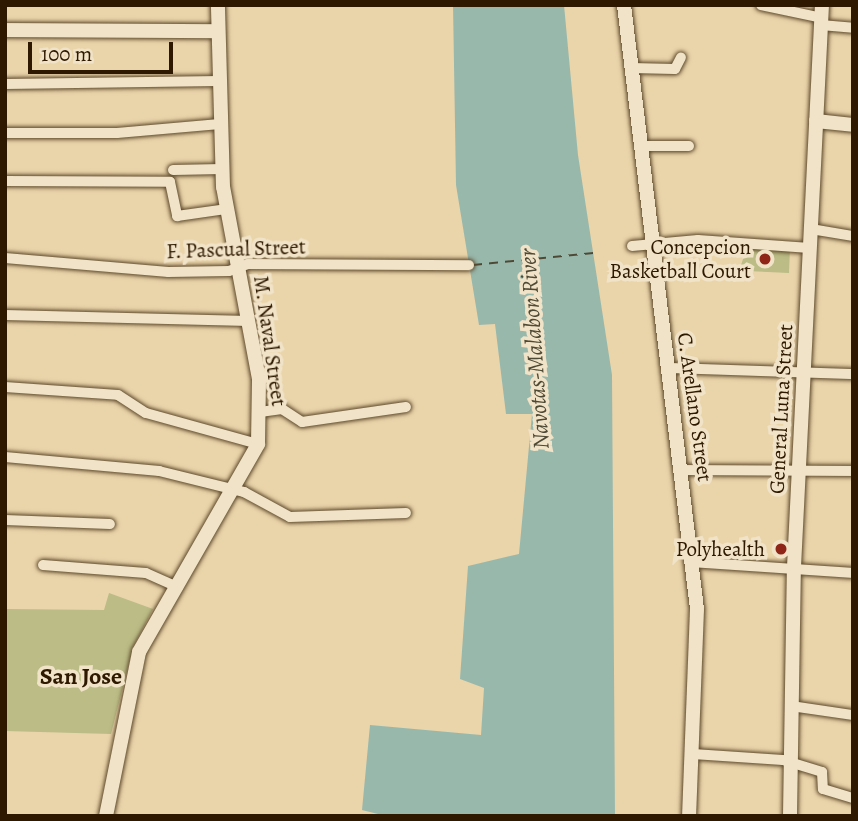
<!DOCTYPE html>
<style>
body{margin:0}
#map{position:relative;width:858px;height:821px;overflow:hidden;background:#ead4aa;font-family:Alegreya,serif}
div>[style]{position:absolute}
.green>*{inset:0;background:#bbbc86}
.water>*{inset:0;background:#98b8ac}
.ferry>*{height:2px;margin-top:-1px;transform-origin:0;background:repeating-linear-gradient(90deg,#4e4934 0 9px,transparent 0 16px)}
.roads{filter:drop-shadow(0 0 2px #5d482a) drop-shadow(0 0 2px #5d482a)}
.street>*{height:10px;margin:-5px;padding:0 5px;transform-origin:5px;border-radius:5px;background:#f1e3c8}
.secondary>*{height:14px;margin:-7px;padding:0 7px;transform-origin:7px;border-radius:7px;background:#f1e3c8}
.dots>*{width:19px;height:19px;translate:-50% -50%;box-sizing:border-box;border:4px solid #f1e3c8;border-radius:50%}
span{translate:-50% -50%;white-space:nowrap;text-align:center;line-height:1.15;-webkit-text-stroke:7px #f1e3c8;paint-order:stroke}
.poi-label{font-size:21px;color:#2e1900}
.right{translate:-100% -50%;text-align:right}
.street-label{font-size:21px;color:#2e1900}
.water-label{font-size:23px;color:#4e4934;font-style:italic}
.quarter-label{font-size:24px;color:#2e1900;font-weight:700}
.frame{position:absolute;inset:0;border:7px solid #2e1900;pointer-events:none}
.scale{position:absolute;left:28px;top:42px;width:145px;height:32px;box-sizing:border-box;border:4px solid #2e1900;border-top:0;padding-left:9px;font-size:21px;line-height:24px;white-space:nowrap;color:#2e1900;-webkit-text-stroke:5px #f1e3c8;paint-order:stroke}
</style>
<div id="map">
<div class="green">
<div style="clip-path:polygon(747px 248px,790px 248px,789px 273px,746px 271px,741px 265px)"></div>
<div style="clip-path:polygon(109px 593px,153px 609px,133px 647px,111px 734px,5px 731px,5px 609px,104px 610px)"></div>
</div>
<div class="water">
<div style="clip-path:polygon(453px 5px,564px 5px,578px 155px,612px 375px,615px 816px,386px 816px,362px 810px,370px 725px,481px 735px,484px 688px,460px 679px,468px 566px,519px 554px,532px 414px,506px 414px,495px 324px,479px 325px,456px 185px)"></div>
</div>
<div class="ferry">
<div style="left:473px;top:265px;width:121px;rotate:-5.7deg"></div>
</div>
<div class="roads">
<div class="street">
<div style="left:761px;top:5px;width:62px;rotate:12deg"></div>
<div style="left:821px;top:25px;width:32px;rotate:5deg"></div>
<div style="left:631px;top:68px;width:44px;rotate:1.3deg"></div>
<div style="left:675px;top:69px;width:13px;rotate:-63deg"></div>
<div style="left:5px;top:84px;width:214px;rotate:-0.8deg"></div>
<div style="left:5px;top:133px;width:112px"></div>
<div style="left:117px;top:133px;width:103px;rotate:-5deg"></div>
<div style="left:639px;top:146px;width:50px"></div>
<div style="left:173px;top:170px;width:49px;rotate:-1.2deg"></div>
<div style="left:5px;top:181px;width:165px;rotate:0.3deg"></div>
<div style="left:170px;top:182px;width:35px;rotate:78deg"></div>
<div style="left:177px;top:216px;width:49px;rotate:-8.1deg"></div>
<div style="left:811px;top:229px;width:43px;rotate:9.5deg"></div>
<div style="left:632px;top:246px;width:66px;rotate:-5.2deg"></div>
<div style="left:698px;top:240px;width:112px;rotate:4.1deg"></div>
<div style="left:5px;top:258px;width:164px;rotate:4.9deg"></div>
<div style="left:168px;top:272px;width:61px;rotate:-0.9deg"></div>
<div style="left:229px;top:271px;width:20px;rotate:-20deg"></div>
<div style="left:248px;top:264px;width:221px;rotate:0.3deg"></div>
<div style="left:5px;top:315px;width:244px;rotate:1.4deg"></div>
<div style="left:668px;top:368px;width:185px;rotate:1.9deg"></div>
<div style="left:5px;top:387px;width:113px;rotate:4deg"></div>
<div style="left:118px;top:395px;width:33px;rotate:33deg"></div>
<div style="left:146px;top:413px;width:116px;rotate:15.5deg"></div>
<div style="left:260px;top:412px;width:22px;rotate:-8deg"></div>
<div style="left:282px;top:409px;width:24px;rotate:33deg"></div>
<div style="left:302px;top:422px;width:105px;rotate:-8.2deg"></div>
<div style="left:5px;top:457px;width:155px;rotate:5.2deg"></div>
<div style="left:159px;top:471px;width:88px;rotate:13.9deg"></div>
<div style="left:244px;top:492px;width:52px;rotate:28.5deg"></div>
<div style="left:290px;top:517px;width:116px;rotate:-2deg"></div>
<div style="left:683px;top:470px;width:170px;rotate:0.3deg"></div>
<div style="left:5px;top:520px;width:105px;rotate:2.2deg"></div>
<div style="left:692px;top:562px;width:161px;rotate:3.9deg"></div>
<div style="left:43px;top:565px;width:103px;rotate:4.4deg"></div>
<div style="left:146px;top:573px;width:35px;rotate:24deg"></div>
<div style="left:791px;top:706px;width:63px;rotate:8.3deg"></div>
<div style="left:693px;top:754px;width:90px;rotate:3.8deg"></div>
<div style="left:783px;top:760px;width:41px;rotate:17.1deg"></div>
<div style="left:822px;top:772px;width:17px;rotate:87deg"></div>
<div style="left:823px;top:789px;width:31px;rotate:17deg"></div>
</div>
<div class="secondary">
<div style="left:624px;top:5px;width:608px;rotate:83.11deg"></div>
<div style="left:697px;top:609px;width:207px;rotate:92.2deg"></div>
<div style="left:5px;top:30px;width:213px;rotate:0.3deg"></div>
<div style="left:816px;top:121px;width:37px;rotate:6deg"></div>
<div style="left:106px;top:816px;width:167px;rotate:-78.6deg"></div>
<div style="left:139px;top:652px;width:240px;rotate:-60.2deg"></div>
<div style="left:258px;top:444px;width:65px;rotate:-89.1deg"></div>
<div style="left:259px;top:379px;width:195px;rotate:-100.6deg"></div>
<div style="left:223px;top:187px;width:182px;rotate:-91.6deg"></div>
<div style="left:790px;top:816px;width:249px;rotate:-89.1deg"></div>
<div style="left:794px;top:567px;width:563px;rotate:-87.15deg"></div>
</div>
</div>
<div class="dots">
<div style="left:765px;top:259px;background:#8f2418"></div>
<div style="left:781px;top:549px;background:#8f2418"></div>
</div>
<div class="poi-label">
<span class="right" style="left:751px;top:259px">Concepcion<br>Basketball Court</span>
<span class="right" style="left:765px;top:549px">Polyhealth</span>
</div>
<div class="street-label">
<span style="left:236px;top:249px;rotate:-2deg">F. Pascual Street</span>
<span style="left:270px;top:341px;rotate:82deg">M. Naval Street</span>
<span style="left:695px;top:407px;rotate:82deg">C. Arellano Street</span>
<span style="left:781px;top:409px;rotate:-87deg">General Luna Street</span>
</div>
<div class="water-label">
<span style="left:535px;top:349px;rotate:-94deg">Navotas-Malabon River</span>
</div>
<div class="quarter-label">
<span style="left:81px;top:677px">San Jose</span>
</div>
<div class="frame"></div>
<div class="scale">100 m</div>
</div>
